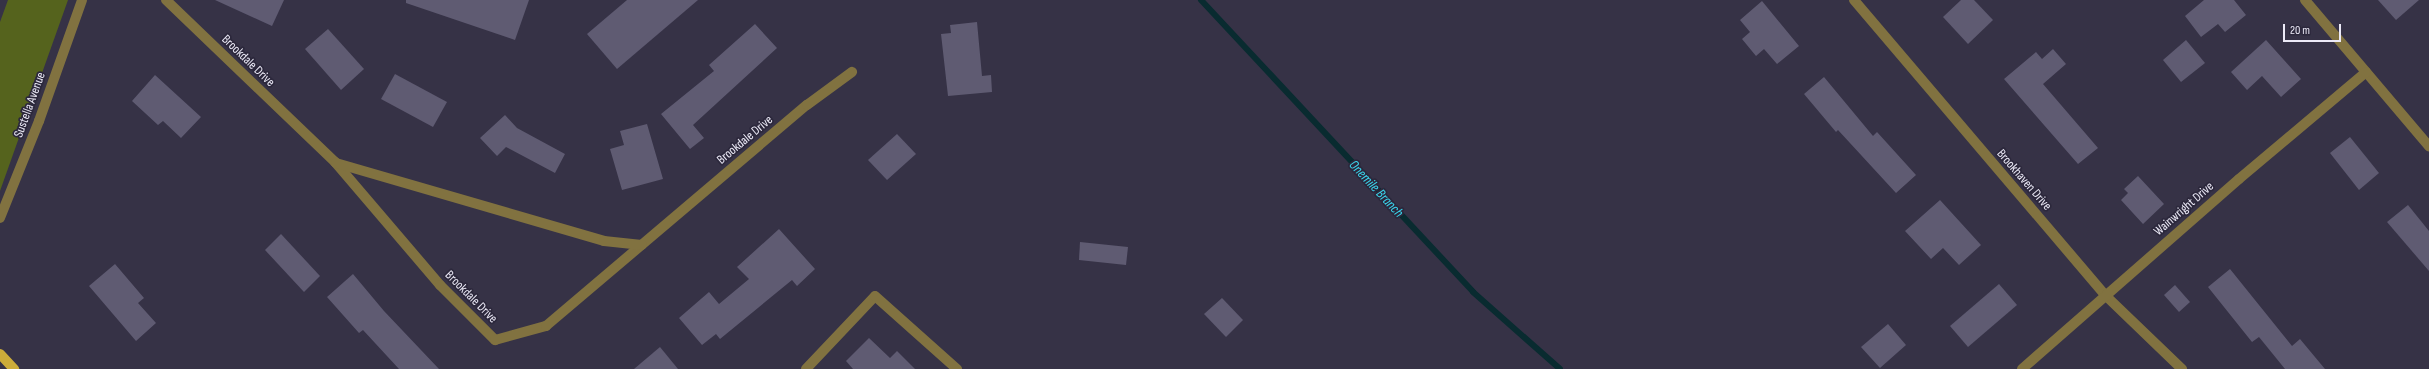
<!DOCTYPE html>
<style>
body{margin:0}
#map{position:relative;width:2429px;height:369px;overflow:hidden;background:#363246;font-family:"Sofia Sans Condensed",sans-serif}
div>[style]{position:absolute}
.green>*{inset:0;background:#55631d}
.stream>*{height:6px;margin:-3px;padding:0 3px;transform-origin:3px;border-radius:3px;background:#092b30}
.building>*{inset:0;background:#5f5b72}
.minor>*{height:10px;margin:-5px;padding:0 5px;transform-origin:5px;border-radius:5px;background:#817240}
.major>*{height:10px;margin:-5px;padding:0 5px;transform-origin:5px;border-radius:5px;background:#ccac3a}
span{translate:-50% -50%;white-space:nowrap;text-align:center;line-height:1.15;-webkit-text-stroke:3.5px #2c283c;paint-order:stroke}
.street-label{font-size:13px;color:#eceaf7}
.water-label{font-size:14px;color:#3ad6ed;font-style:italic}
.scale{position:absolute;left:2283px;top:24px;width:58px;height:18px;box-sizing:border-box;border:2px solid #eceaf7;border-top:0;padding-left:5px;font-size:12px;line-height:14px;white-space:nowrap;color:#eceaf7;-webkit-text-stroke:3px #2c283c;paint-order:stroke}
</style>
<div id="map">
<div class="green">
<div style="clip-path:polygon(8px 0,68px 0,0 191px,0 22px)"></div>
</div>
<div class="stream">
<div style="left:1201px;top:0;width:399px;rotate:47deg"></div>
<div style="left:1473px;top:292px;width:116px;rotate:41.5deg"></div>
</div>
<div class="building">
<div style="clip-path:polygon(215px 0,284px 0,272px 26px)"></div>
<div style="clip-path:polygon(406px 0,529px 0,515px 40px,406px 3px)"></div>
<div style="clip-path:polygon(627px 0,698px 0,617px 69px,587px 34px)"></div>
<div style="clip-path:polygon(1961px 0,1974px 0,1993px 20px,1968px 44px,1943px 17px)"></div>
<div style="clip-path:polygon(2204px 0,2234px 0,2246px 15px,2225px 32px,2218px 24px,2201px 37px,2185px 16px)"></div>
<div style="clip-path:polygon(2378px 0,2419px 0,2396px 20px)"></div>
<div style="clip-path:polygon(1762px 1px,1799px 46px,1777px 64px,1764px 49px,1756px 56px,1742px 39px,1750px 32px,1740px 20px)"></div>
<div style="clip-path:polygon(977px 22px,982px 76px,991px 75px,992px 92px,948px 96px,941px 34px,951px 33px,950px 25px)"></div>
<div style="clip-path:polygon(755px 24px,777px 48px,693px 125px,704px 138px,690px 149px,661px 114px,714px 71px,709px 65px)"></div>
<div style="clip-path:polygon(328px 29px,364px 69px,341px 90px,305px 49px)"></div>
<div style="clip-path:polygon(2186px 40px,2205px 63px,2181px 82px,2163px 60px)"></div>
<div style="clip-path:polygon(2266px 40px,2301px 79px,2281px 97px,2262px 76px,2247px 90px,2231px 72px)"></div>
<div style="clip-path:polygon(2053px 49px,2066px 64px,2043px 84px,2098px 148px,2078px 164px,2004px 79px,2036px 52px,2042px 59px)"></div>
<div style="clip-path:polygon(395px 74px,447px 102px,433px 127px,381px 99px)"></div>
<div style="clip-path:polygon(155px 75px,201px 117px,181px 138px,163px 121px,158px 125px,132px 101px)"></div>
<div style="clip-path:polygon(1824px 77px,1873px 136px,1877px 132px,1916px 175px,1896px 193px,1838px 130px,1836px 132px,1804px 94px)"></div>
<div style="clip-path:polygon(505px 115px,517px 128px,565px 154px,555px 173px,506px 147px,497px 156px,480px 138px)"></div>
<div style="clip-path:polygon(647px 124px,663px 179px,622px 190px,610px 149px,624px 145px,620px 131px)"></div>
<div style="clip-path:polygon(897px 134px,916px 154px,887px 180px,868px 160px)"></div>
<div style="clip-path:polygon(2350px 137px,2379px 173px,2359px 190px,2330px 153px)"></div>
<div style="clip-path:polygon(2138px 176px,2164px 204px,2143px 224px,2121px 200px,2128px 193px,2124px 189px)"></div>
<div style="clip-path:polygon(1940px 200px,1981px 245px,1959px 265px,1943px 248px,1931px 259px,1905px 231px)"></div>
<div style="clip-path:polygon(2408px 205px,2429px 231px,2429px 271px,2387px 222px)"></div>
<div style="clip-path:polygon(779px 229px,815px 269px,797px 286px,792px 280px,720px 339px,716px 334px,702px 345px,679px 318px,709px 292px,719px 304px,749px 279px,737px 267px)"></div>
<div style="clip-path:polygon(281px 234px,320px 276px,304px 292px,265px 250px)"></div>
<div style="clip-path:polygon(1080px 242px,1128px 247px,1126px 265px,1079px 260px)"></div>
<div style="clip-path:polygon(115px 264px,144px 298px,138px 303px,156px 323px,136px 341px,89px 286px)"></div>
<div style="clip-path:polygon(2230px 269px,2292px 346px,2300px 339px,2325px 369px,2285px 369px,2259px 337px,2252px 342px,2208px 287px)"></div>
<div style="clip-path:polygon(353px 274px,384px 311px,439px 369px,399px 369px,363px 330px,359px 333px,327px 297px)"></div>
<div style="clip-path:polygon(1999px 284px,2017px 305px,1968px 347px,1950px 326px)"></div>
<div style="clip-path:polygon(2175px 285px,2190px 302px,2179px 312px,2164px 295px)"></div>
<div style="clip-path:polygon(1222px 298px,1243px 320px,1226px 337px,1204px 314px)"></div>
<div style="clip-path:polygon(1888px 324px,1906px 345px,1880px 368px,1861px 347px)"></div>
<div style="clip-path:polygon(869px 338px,890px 358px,897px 351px,915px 369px,853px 369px,846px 361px)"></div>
<div style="clip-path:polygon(660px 347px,678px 369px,634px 369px)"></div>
</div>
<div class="minor">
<div style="left:166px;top:0;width:234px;rotate:43.8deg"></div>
<div style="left:335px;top:162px;width:162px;rotate:49.5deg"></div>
<div style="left:440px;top:285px;width:78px;rotate:45deg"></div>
<div style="left:495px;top:340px;width:53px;rotate:-15.4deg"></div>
<div style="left:546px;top:326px;width:342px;rotate:-40.3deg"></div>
<div style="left:807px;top:105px;width:56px;rotate:-36.3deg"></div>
<div style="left:1854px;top:0;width:387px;rotate:49.6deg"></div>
<div style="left:2105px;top:295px;width:107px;rotate:43.9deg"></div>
<div style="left:2305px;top:0;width:192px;rotate:49.7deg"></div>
<div style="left:336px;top:163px;width:279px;rotate:16.2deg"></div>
<div style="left:604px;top:241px;width:38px;rotate:6deg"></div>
<div style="left:0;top:218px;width:105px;rotate:-68.1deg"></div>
<div style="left:39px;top:121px;width:128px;rotate:-70.4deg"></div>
<div style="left:806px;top:369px;width:100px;rotate:-46.6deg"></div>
<div style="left:875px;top:296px;width:110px;rotate:41.7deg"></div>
<div style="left:2022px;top:369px;width:288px;rotate:-41.2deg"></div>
<div style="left:2239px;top:179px;width:166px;rotate:-40.1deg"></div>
</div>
<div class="major">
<div style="left:0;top:354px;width:21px;rotate:47deg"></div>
</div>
<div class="street-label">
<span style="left:248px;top:61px;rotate:44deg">Brookdale Drive</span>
<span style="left:30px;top:105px;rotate:-70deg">Sustella Avenue</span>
<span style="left:745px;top:140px;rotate:-40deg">Brookdale Drive</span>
<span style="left:2024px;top:180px;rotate:49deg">Brookhaven Drive</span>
<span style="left:2184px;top:209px;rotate:-41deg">Wainwright Drive</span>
<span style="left:471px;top:297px;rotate:45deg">Brookdale Drive</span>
</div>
<div class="water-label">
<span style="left:1376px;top:189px;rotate:47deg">Onemile Branch</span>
</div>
<div class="scale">20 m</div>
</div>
